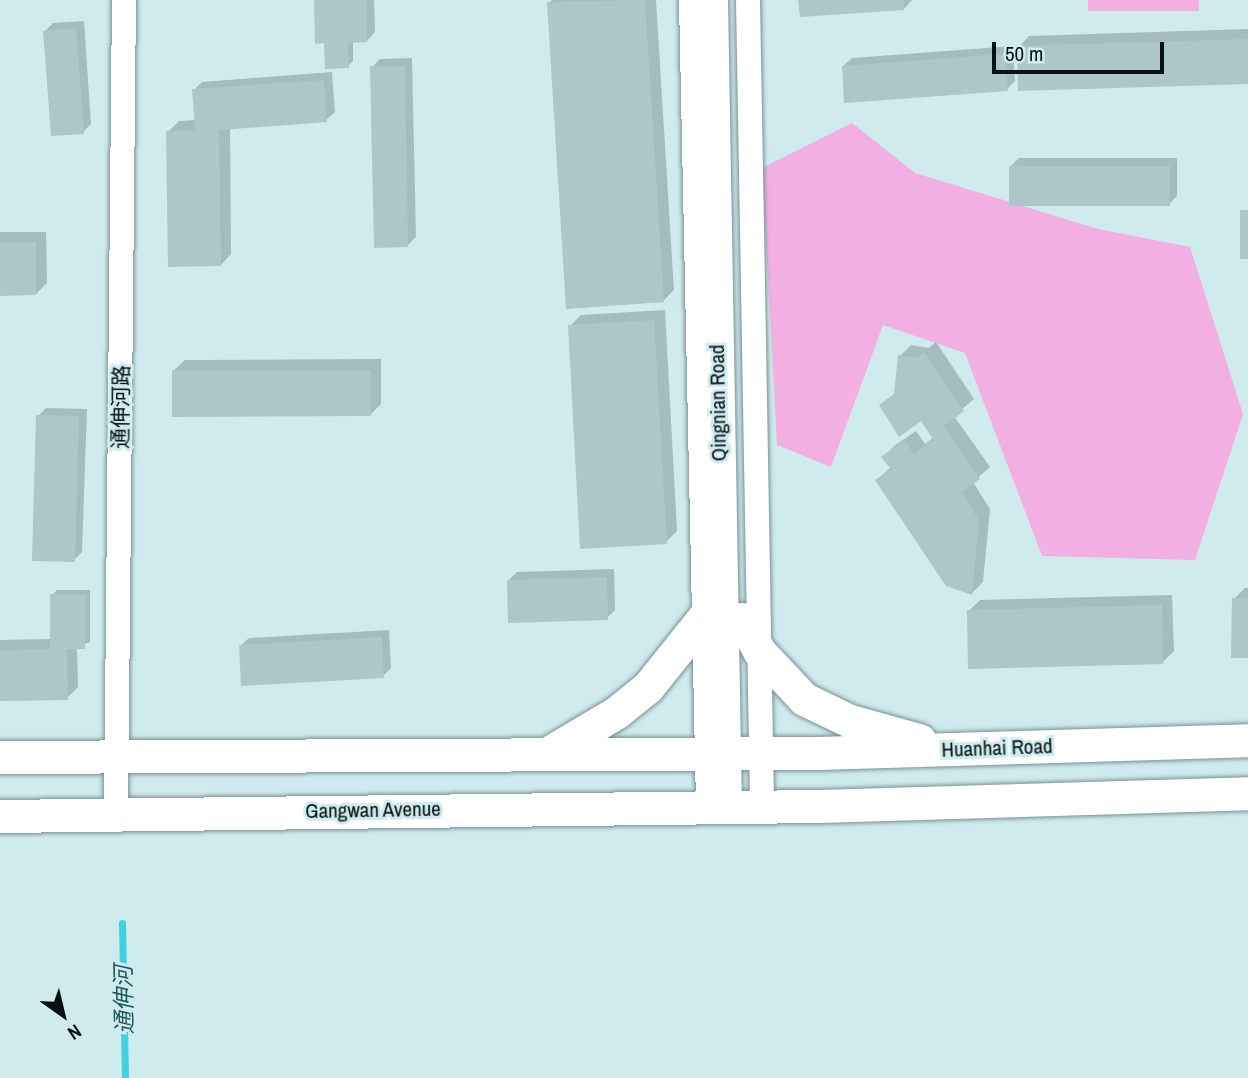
<!DOCTYPE html>
<meta charset="utf-8">
<style>
body{margin:0}
#map{position:relative;width:1248px;height:1078px;overflow:hidden;background:#cfebee;font-family:"Archivo Narrow","Noto Sans SC",sans-serif}
div>[style]{position:absolute}
.green>*{inset:0;background:#f3afe1}
.shadow>*{inset:0;background:#0003}
.stream>*{height:7px;margin:-3.5px;padding:0 3.5px;transform-origin:3.5px;border-radius:3.5px;background:#42d1df}
.building>*{inset:0;background:#acc6c9}
.roads{filter:drop-shadow(0 0 2px #789295) drop-shadow(0 0 2px #789295)}
.street>*{height:24px;margin:-12px;padding:0 12px;transform-origin:12px;border-radius:12px;background:#fff}
.secondary>*{height:33px;margin:-16.5px;padding:0 16.5px;transform-origin:16.5px;border-radius:16.5px;background:#fff}
span{translate:-50% -50%;white-space:nowrap;text-align:center;line-height:1.15;-webkit-text-stroke:6px #cfebee;paint-order:stroke}
.street-label{font-size:21px;color:#081213}
.water-label{font-size:23px;color:#1f585f;font-style:italic}
.north{position:absolute;left:28px;top:980px;width:70px;height:70px;-webkit-text-stroke:5px #cfebee;paint-order:stroke;rotate:146deg;font-size:19px;font-weight:700;line-height:28px;text-align:center;color:#081213}
.north::after{content:'';display:block;margin:auto;width:24px;height:32px;background:#081213;clip-path:polygon(50% 0,100% 100%,50% 72%,0 100%)}
.scale{position:absolute;left:992px;top:42px;width:172px;height:32px;box-sizing:border-box;border:4px solid #081213;border-top:0;padding-left:9px;font-size:21px;line-height:24px;white-space:nowrap;color:#081213;-webkit-text-stroke:5px #cfebee;paint-order:stroke}
</style>
<div id="map">
<div class="green">
<div style="clip-path:polygon(1088px 0,1199px 0,1199px 11px,1088px 11px)"></div>
<div style="clip-path:polygon(852px 123px,915px 173px,1098px 229px,1190px 247px,1243px 414px,1195px 560px,1042px 556px,965px 353px,883px 325px,831px 467px,777px 445px,762px 168px)"></div>
</div>
<div class="shadow">
<div style="clip-path:polygon(315px 0,374px 0,375px 32px,367px 41px,353px 41px,353px 61px,348px 66px,326px 42px)"></div>
<div style="clip-path:polygon(552px 0,656px 0,674px 290px,663px 301px,549px 3px)"></div>
<div style="clip-path:polygon(800px 0,912px 0,904px 9px)"></div>
<div style="clip-path:polygon(84px 21px,91px 124px,83px 132px,45px 31px,53px 23px)"></div>
<div style="clip-path:polygon(1248px 29px,1248px 82px,1019px 47px,1029px 36px)"></div>
<div style="clip-path:polygon(1013px 46px,1015px 81px,1007px 89px,843px 66px,852px 58px)"></div>
<div style="clip-path:polygon(412px 58px,416px 237px,408px 245px,372px 67px,380px 59px)"></div>
<div style="clip-path:polygon(332px 72px,335px 112px,326px 120px,230px 126px,231px 254px,221px 265px,168px 132px,179px 121px,196px 120px,194px 90px,202px 82px)"></div>
<div style="clip-path:polygon(1019px 158px,1177px 158px,1177px 196px,1169px 204px,1011px 166px)"></div>
<div style="clip-path:polygon(0 232px,46px 232px,47px 283px,36px 294px,0 294px)"></div>
<div style="clip-path:polygon(665px 310px,677px 531px,666px 542px,570px 326px,581px 315px)"></div>
<div style="clip-path:polygon(936px 342px,974px 399px,954px 416px,990px 467px,973px 482px,990px 509px,983px 582px,972px 593px,877px 480px,891px 467px,884px 457px,894px 446px,916px 431px,925px 444px,934px 437px,921px 418px,881px 406px,896px 392px,900px 356px,911px 345px,929px 348px)"></div>
<div style="clip-path:polygon(381px 359px,381px 404px,370px 415px,174px 370px,185px 360px)"></div>
<div style="clip-path:polygon(46px 408px,87px 409px,82px 552px,74px 560px,38px 416px)"></div>
<div style="clip-path:polygon(614px 569px,615px 610px,607px 618px,509px 580px,517px 572px)"></div>
<div style="clip-path:polygon(1245px 588px,1248px 588px,1248px 657px,1234px 599px)"></div>
<div style="clip-path:polygon(57px 590px,90px 590px,90px 642px,77px 647px,78px 687px,67px 698px,0 700px,0 640px,52px 639px,52px 595px)"></div>
<div style="clip-path:polygon(1172px 595px,1174px 651px,1163px 662px,969px 611px,980px 600px)"></div>
<div style="clip-path:polygon(389px 630px,391px 668px,383px 676px,240px 646px,249px 638px)"></div>
</div>
<div class="stream">
<div style="left:122px;top:923px;width:155px;rotate:88.9deg"></div>
</div>
<div class="building">
<div style="clip-path:polygon(314px 0,367px 0,367px 42px,348px 43px,349px 68px,325px 69px,324px 43px,315px 44px)"></div>
<div style="clip-path:polygon(645px 0,664px 302px,566px 309px,547px 2px)"></div>
<div style="clip-path:polygon(798px 0,904px 0,904px 10px,800px 17px)"></div>
<div style="clip-path:polygon(76px 28px,84px 134px,51px 136px,43px 31px)"></div>
<div style="clip-path:polygon(1248px 39px,1248px 84px,1018px 91px,1017px 46px)"></div>
<div style="clip-path:polygon(1005px 54px,1008px 91px,844px 103px,842px 66px)"></div>
<div style="clip-path:polygon(370px 66px,405px 66px,408px 247px,374px 248px)"></div>
<div style="clip-path:polygon(324px 80px,327px 122px,219px 130px,221px 266px,168px 267px,166px 131px,195px 130px,192px 89px)"></div>
<div style="clip-path:polygon(1009px 166px,1170px 166px,1170px 206px,1009px 206px)"></div>
<div style="clip-path:polygon(1240px 210px,1248px 210px,1248px 259px,1240px 259px)"></div>
<div style="clip-path:polygon(36px 242px,36px 295px,0 296px,0 243px)"></div>
<div style="clip-path:polygon(654px 320px,667px 544px,580px 549px,568px 325px)"></div>
<div style="clip-path:polygon(924px 352px,964px 411px,944px 426px,980px 479px,962px 492px,979px 521px,972px 595px,946px 586px,875px 480px,891px 469px,881px 457px,904px 440px,914px 454px,933px 439px,921px 421px,899px 437px,879px 405px,894px 394px,898px 355px,917px 358px)"></div>
<div style="clip-path:polygon(172px 370px,371px 370px,371px 416px,172px 417px)"></div>
<div style="clip-path:polygon(36px 415px,79px 416px,75px 562px,32px 561px)"></div>
<div style="clip-path:polygon(607px 577px,608px 620px,508px 623px,507px 580px)"></div>
<div style="clip-path:polygon(50px 594px,86px 595px,85px 649px,67px 649px,68px 700px,0 701px,0 650px,50px 649px)"></div>
<div style="clip-path:polygon(1232px 598px,1248px 598px,1248px 658px,1231px 658px)"></div>
<div style="clip-path:polygon(1162px 605px,1163px 664px,968px 669px,967px 610px)"></div>
<div style="clip-path:polygon(382px 637px,384px 678px,241px 686px,239px 645px)"></div>
</div>
<div class="roads">
<div class="street">
<div style="left:691px;top:0;width:806px;rotate:88.79deg"></div>
<div style="left:748px;top:0;width:806px;rotate:89deg"></div>
<div style="left:116px;top:814px;width:814px;rotate:-89.44deg"></div>
</div>
<div class="secondary">
<div style="left:711px;top:0;width:807px;rotate:89.01deg"></div>
<div style="left:742px;top:619px;width:36px;rotate:62deg"></div>
<div style="left:759px;top:651px;width:66px;rotate:46.8deg"></div>
<div style="left:804px;top:699px;width:51px;rotate:25.6deg"></div>
<div style="left:850px;top:721px;width:72px;rotate:15.4deg"></div>
<div style="left:550px;top:752px;width:78px;rotate:-30.8deg"></div>
<div style="left:617px;top:712px;width:40px;rotate:-39deg"></div>
<div style="left:648px;top:687px;width:90px;rotate:-51.3deg"></div>
<div style="left:0;top:757px;width:818px;rotate:-0.28deg"></div>
<div style="left:818px;top:753px;width:430px;rotate:-1.7deg"></div>
<div style="left:0;top:816px;width:819px;rotate:-0.7deg"></div>
<div style="left:819px;top:806px;width:429px;rotate:-1.7deg"></div>
</div>
</div>
<div class="street-label">
<span style="left:718px;top:403px;rotate:-91deg">Qingnian Road</span>
<span style="left:121px;top:407px;rotate:-89deg">通伸河路</span>
<span style="left:997px;top:748px;rotate:-2deg">Huanhai Road</span>
<span style="left:373px;top:810px;rotate:-1deg">Gangwan Avenue</span>
</div>
<div class="water-label">
<span style="left:124px;top:1000px;rotate:-91deg">通伸河</span>
</div>
<div class="north">N</div>
<div class="scale">50 m</div>
</div>
